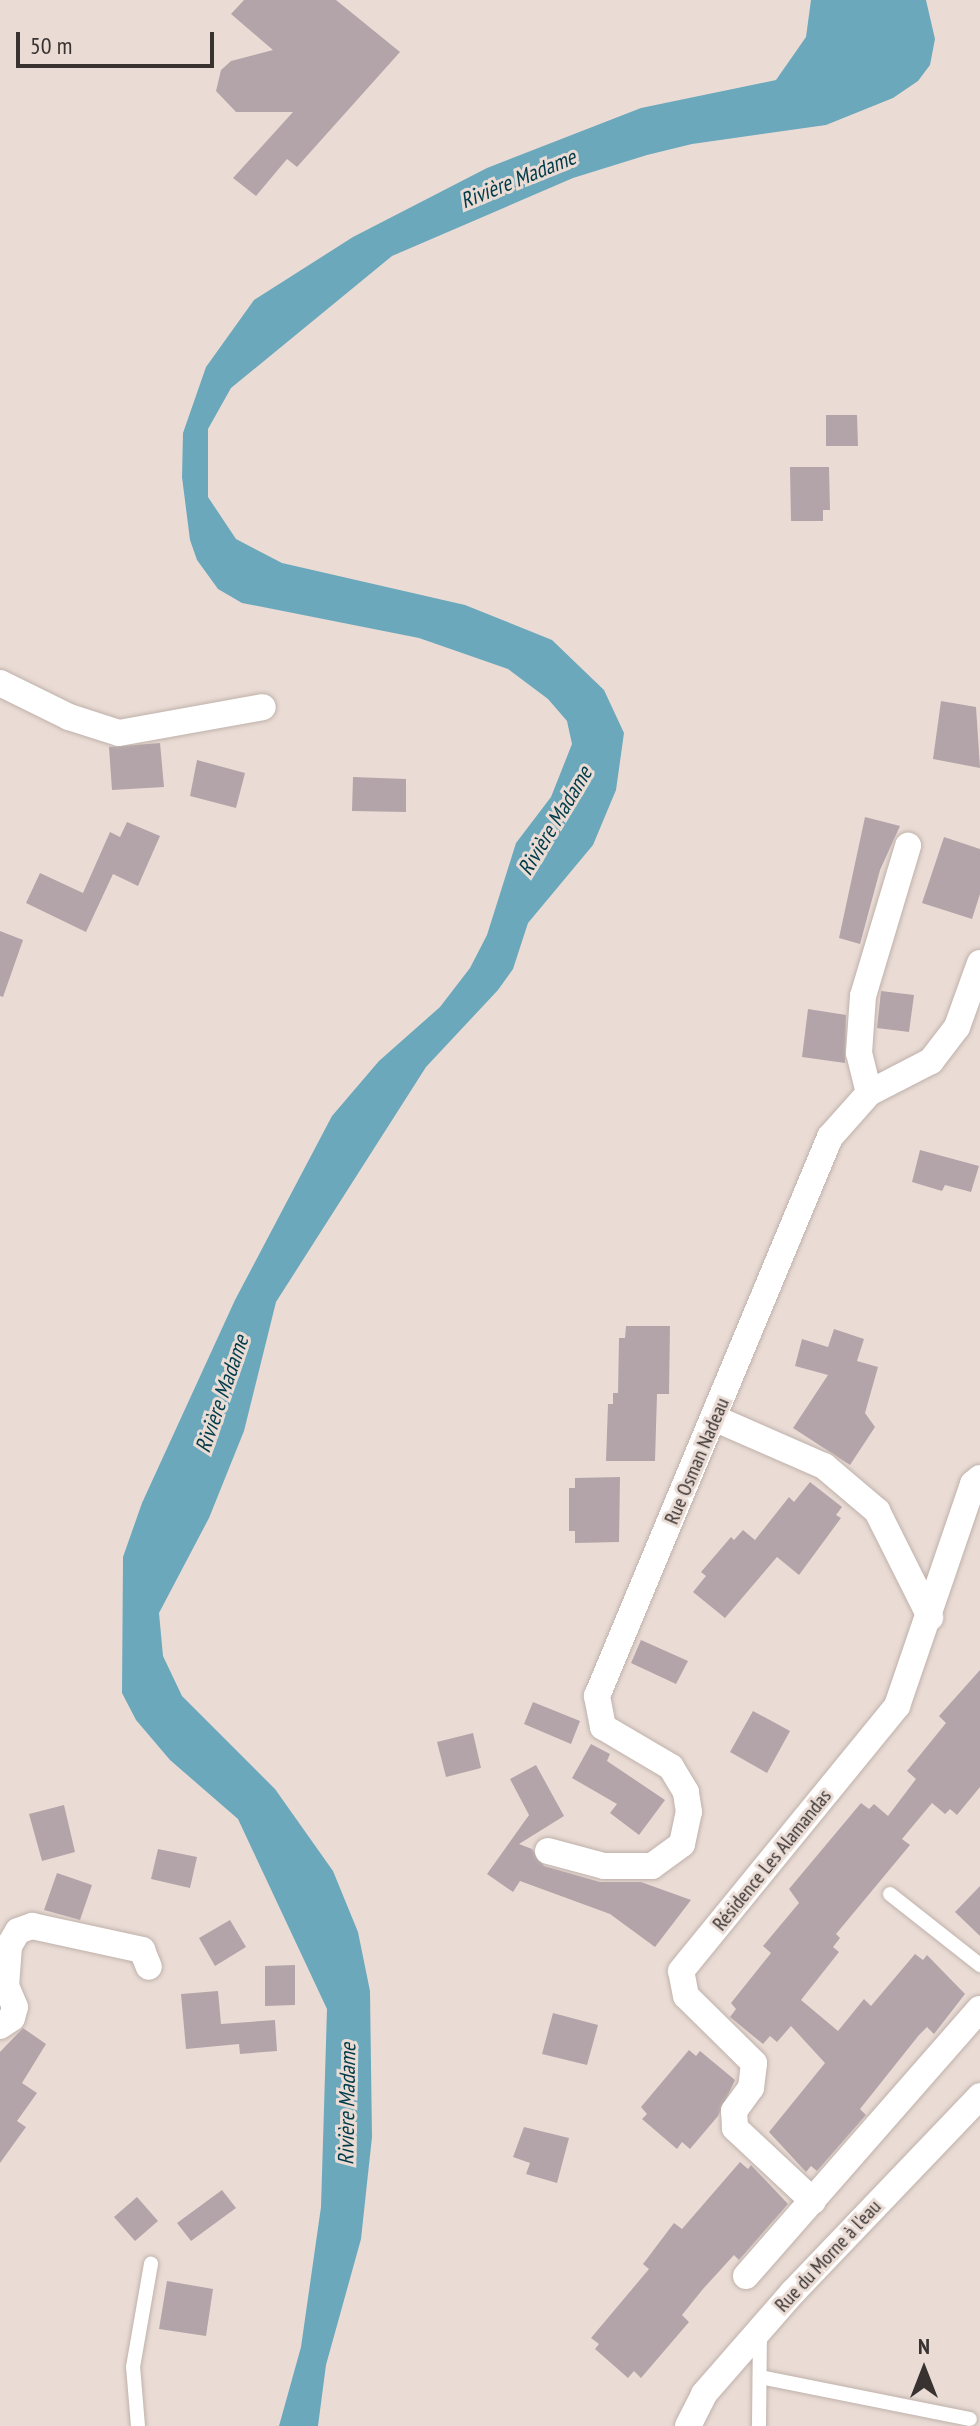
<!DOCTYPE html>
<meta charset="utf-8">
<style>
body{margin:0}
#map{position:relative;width:980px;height:2426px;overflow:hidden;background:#eadcd5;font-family:"PT Sans Narrow",sans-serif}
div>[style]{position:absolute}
.water>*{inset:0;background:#6ba8bc}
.building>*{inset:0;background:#b3a4aa}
.roads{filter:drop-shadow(0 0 2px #bfb1ab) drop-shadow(0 0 2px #bfb1ab)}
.service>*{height:14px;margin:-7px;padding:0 7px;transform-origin:7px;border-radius:7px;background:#fff}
.minor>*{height:26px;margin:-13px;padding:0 13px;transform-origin:13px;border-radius:13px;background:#fff}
span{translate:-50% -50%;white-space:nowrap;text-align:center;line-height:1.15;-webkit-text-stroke:6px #eadcd5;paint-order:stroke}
.street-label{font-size:20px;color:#383230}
.water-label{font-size:22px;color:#003b49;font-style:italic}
.north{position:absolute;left:884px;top:2330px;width:80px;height:80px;-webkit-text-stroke:6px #eadcd5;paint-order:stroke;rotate:0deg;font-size:22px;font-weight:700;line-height:32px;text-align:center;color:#383230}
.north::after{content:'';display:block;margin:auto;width:28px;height:36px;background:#383230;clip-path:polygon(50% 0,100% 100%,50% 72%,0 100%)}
.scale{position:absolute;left:16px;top:32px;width:198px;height:36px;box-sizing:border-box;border:4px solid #383230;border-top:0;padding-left:10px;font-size:24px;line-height:28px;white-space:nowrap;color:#383230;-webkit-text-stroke:6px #eadcd5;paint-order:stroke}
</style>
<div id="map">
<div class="water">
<div style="clip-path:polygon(811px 0,926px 0,935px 39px,930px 65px,918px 81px,893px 98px,826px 125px,692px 144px,647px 155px,573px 178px,392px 256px,231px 388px,208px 429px,208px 497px,236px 539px,282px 563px,465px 605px,552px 640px,604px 690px,624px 733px,616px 790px,593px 845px,528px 923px,513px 969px,498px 990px,426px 1067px,276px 1302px,244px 1431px,209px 1518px,159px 1613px,163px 1656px,182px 1696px,275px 1789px,333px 1871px,358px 1932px,370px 1991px,372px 2137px,361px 2239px,326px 2365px,318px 2426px,279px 2426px,301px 2347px,321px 2207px,327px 2009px,238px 1819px,170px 1760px,136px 1720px,122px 1693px,123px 1557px,142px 1503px,235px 1300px,332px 1116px,379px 1061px,440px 1007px,470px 968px,487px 935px,516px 843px,551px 797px,572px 744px,567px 721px,548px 699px,508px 669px,419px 638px,242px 603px,218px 589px,197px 560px,190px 540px,182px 477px,183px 433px,206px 367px,254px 300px,353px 237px,487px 168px,641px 108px,776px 80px,806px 37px)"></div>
</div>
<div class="building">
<div style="clip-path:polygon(244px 0,336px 0,400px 52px,297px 167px,287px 159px,256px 196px,233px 178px,293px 112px,236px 112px,216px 91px,221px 70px,231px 61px,273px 50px,231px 14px)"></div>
<div style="clip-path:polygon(826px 415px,857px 415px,858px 446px,826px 446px)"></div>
<div style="clip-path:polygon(790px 467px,829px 467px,830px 510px,823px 510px,823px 521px,791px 521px)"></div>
<div style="clip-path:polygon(941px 701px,976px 707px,980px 768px,933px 759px)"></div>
<div style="clip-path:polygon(160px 743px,164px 787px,112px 790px,109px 747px)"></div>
<div style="clip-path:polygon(197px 760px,245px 773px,236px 808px,190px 796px)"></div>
<div style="clip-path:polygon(353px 777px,406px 779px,406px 812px,352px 811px)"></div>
<div style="clip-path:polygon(865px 817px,900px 826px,880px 870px,860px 944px,839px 938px)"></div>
<div style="clip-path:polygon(127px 822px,160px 836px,138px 886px,113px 874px,86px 932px,26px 903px,40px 873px,83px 893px,110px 832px,120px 837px)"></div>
<div style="clip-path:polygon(944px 837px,980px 849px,980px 894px,972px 919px,922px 903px)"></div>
<div style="clip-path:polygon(0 931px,23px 940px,3px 997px,0 996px)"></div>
<div style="clip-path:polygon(881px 991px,914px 995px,909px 1032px,877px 1028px)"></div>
<div style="clip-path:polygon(808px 1009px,846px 1015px,845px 1063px,802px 1057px)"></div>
<div style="clip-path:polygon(920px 1150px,979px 1166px,971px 1192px,945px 1185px,942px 1191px,912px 1182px)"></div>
<div style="clip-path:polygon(626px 1326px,670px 1326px,669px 1394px,657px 1394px,655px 1461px,606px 1461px,608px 1404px,613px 1404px,613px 1393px,618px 1393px,619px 1338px,625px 1338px)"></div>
<div style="clip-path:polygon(834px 1329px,864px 1339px,857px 1361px,878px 1367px,865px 1413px,875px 1427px,850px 1465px,793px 1428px,828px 1375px,795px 1366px,802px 1339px,828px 1347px)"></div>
<div style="clip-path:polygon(620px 1477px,619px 1542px,575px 1543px,575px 1531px,569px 1531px,569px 1488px,575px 1488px,575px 1478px)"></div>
<div style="clip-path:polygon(810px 1482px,842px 1507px,836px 1515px,841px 1518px,799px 1575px,777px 1557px,725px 1618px,693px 1592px,706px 1576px,701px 1572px,731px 1537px,734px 1540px,743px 1530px,755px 1540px,789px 1497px,794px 1502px)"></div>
<div style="clip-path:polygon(641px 1640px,688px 1661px,676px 1684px,631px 1663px)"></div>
<div style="clip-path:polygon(980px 1670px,980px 1787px,957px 1815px,950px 1809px,945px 1814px,932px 1803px,902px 1839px,910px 1845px,836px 1934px,840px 1938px,833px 1947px,839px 1952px,801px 2000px,838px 2031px,864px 1999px,871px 2006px,915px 1954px,923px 1960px,927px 1955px,965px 1994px,934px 2034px,927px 2027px,919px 2035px,860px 2109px,866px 2115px,817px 2171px,811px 2166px,806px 2172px,769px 2132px,825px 2063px,791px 2026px,777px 2042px,770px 2036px,763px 2044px,730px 2017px,736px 2009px,731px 2003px,771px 1953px,763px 1946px,799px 1903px,789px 1889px,861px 1803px,869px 1809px,874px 1804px,888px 1816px,916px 1779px,907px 1771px,946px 1723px,939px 1716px)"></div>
<div style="clip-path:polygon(533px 1702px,580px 1721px,571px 1744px,524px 1724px)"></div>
<div style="clip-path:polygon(753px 1711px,790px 1731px,767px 1773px,730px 1752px)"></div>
<div style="clip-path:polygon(473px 1733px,481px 1768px,446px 1777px,437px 1742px)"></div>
<div style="clip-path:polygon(591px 1744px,610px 1754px,607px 1761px,665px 1800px,639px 1835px,610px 1813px,617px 1804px,572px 1778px)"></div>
<div style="clip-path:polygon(536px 1765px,564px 1816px,519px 1844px,532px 1849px,544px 1866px,600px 1882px,641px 1882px,691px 1900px,655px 1947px,610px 1914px,520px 1881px,513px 1892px,487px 1874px,529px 1815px,510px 1779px)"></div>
<div style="clip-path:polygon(64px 1805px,75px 1852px,42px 1861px,29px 1814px)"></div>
<div style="clip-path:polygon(158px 1849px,197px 1857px,190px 1888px,151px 1879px)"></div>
<div style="clip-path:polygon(57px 1873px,92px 1885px,80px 1920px,44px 1910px)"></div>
<div style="clip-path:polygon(980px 1886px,980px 1936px,955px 1912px)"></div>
<div style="clip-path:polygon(230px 1920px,246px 1947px,215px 1966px,199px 1938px)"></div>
<div style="clip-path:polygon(295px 1965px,295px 2005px,265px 2006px,265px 1966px)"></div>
<div style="clip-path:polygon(218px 1991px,221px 2024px,275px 2020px,277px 2051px,240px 2054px,239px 2044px,186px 2049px,181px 1994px)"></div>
<div style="clip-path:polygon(553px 2013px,598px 2025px,587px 2065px,542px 2054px)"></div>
<div style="clip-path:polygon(23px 2028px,46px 2044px,22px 2083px,37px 2093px,17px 2121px,26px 2127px,0 2163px,0 2052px)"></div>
<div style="clip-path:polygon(689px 2050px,696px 2056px,700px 2051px,735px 2080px,718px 2116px,690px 2149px,682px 2142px,677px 2149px,642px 2119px,647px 2114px,641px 2107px)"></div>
<div style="clip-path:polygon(524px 2127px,569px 2138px,557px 2183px,526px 2174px,530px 2163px,513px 2157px)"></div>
<div style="clip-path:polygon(740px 2162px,748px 2169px,751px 2165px,788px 2204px,739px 2260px,734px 2255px,703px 2289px,682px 2315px,689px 2322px,641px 2378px,634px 2371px,628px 2378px,595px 2349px,599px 2344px,591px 2338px,649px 2269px,643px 2264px,674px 2223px,682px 2229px)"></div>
<div style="clip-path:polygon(222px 2190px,236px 2208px,191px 2241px,177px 2223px)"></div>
<div style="clip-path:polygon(137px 2197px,158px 2221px,135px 2241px,114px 2217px)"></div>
<div style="clip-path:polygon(167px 2281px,213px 2289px,206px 2336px,159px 2329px)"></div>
</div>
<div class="roads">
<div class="service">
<div style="left:890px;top:1894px;width:115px;rotate:38.3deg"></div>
<div style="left:760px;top:2377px;width:214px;rotate:11.3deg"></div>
<div style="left:138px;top:2426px;width:59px;rotate:-94.8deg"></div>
<div style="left:133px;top:2367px;width:105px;rotate:-80.1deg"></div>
<div style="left:759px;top:2426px;width:96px;rotate:-89.4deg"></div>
</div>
<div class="minor">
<div style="left:0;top:683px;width:77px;rotate:26.2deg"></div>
<div style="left:69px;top:717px;width:52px;rotate:17.7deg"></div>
<div style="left:119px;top:733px;width:146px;rotate:-10.2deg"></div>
<div style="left:869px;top:1093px;width:41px;rotate:-104deg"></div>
<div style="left:859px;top:1053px;width:57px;rotate:-86deg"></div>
<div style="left:863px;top:996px;width:157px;rotate:-73.3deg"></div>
<div style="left:714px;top:1418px;width:120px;rotate:23.6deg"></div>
<div style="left:824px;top:1466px;width:70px;rotate:40.3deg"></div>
<div style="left:877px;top:1511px;width:119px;rotate:63.4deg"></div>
<div style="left:548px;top:1851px;width:58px;rotate:15deg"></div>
<div style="left:604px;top:1866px;width:48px"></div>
<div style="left:652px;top:1866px;width:37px;rotate:-36deg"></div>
<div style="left:682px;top:1844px;width:33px;rotate:-78deg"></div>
<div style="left:689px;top:1812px;width:20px;rotate:-99deg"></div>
<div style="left:686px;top:1792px;width:29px;rotate:-121deg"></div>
<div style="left:671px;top:1767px;width:79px;rotate:-149.5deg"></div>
<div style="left:603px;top:1727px;width:32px;rotate:-101deg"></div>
<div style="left:597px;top:1696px;width:606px;rotate:-67.37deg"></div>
<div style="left:830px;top:1137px;width:59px;rotate:-48.4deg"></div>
<div style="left:869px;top:1093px;width:70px;rotate:-27.3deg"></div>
<div style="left:931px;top:1061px;width:43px;rotate:-52.6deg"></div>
<div style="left:957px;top:1027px;width:68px;rotate:-70.2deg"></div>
<div style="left:0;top:2026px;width:14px;rotate:-34deg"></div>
<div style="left:12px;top:2018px;width:11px;rotate:-75deg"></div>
<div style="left:15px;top:2007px;width:23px;rotate:-113deg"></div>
<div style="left:6px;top:1986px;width:40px;rotate:-85.7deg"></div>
<div style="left:9px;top:1946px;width:17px;rotate:-59deg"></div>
<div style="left:18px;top:1931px;width:15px;rotate:-20deg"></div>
<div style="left:32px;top:1926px;width:113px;rotate:12.3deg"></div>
<div style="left:142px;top:1950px;width:18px;rotate:68deg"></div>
<div style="left:813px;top:2201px;width:107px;rotate:-136.9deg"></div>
<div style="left:735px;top:2128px;width:17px;rotate:-93deg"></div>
<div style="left:734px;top:2111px;width:29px;rotate:-54deg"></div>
<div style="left:751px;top:2088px;width:25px;rotate:-83deg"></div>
<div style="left:754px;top:2063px;width:95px;rotate:-135.4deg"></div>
<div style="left:686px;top:1996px;width:25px;rotate:-101deg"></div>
<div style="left:681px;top:1971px;width:342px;rotate:-50.8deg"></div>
<div style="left:897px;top:1706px;width:235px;rotate:-71.1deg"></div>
<div style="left:973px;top:1484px;width:9px;rotate:-41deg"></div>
<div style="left:746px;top:2276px;width:355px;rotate:-48.8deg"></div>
<div style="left:688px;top:2426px;width:36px;rotate:-63deg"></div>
<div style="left:704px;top:2394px;width:135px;rotate:-48.9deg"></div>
<div style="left:793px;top:2292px;width:271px;rotate:-46.3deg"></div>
</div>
</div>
<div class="street-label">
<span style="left:697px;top:1461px;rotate:-67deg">Rue Osman Nadeau</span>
<span style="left:772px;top:1860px;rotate:-51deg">Résidence Les Alamandas</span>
<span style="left:828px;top:2256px;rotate:-47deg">Rue du Morne à l'eau</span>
</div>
<div class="water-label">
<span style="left:518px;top:179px;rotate:-22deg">Rivière Madame</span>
<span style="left:555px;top:821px;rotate:-59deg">Rivière Madame</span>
<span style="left:222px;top:1394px;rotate:-71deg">Rivière Madame</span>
<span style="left:347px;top:2104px;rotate:-89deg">Rivière Madame</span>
</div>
<div class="north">N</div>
<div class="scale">50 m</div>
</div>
